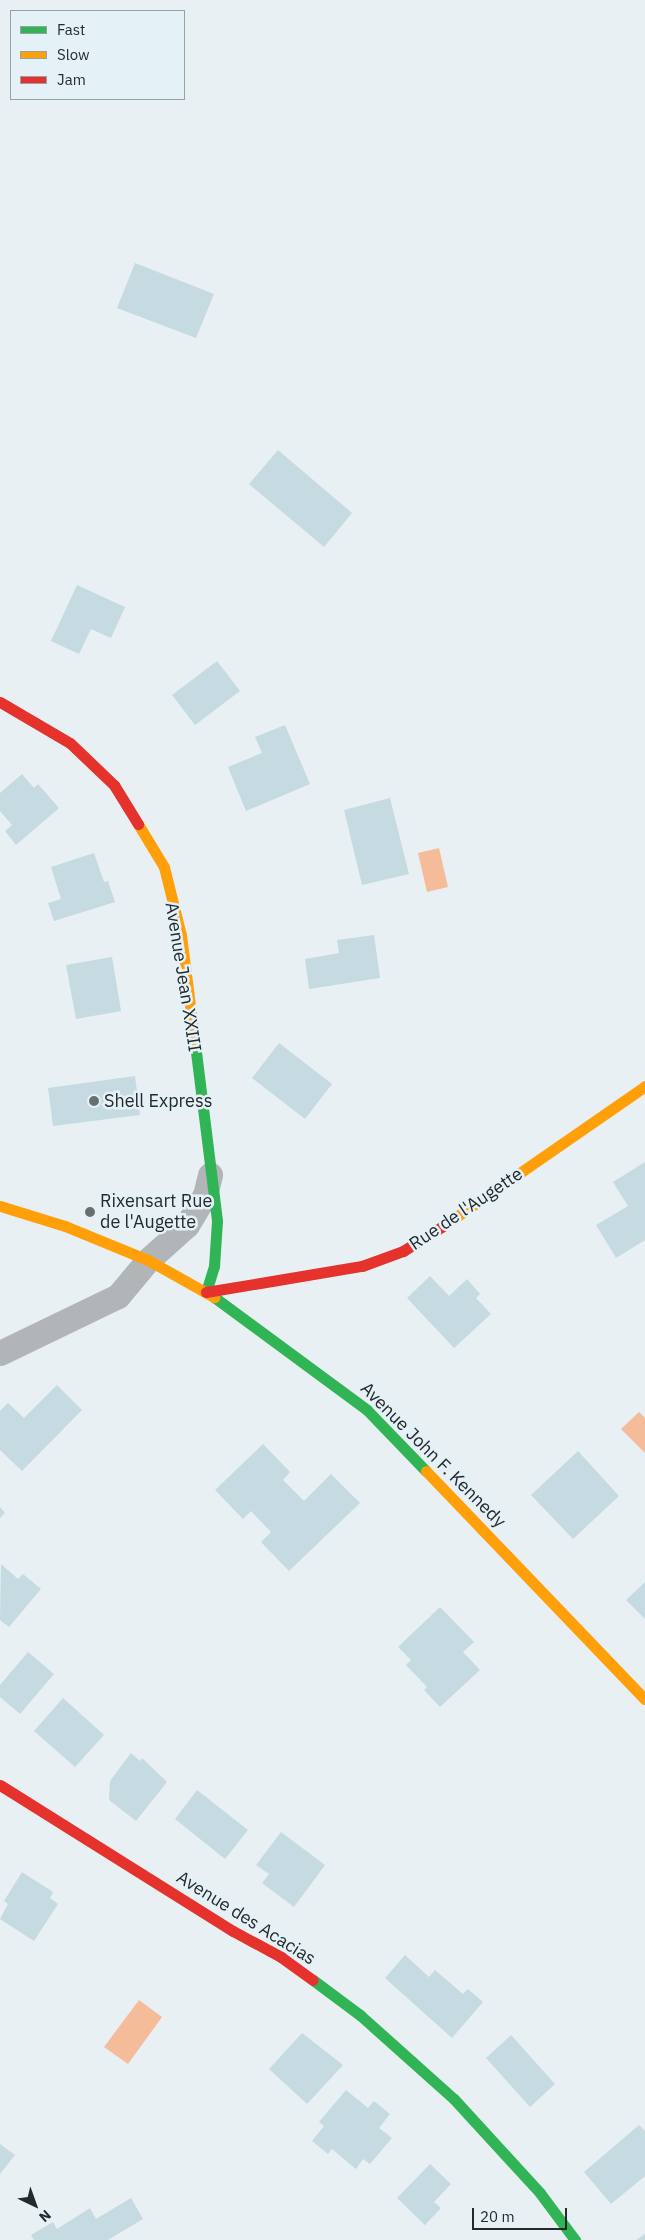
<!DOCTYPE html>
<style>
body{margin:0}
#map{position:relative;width:645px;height:2240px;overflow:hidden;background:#e8f0f3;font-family:"IBM Plex Sans",sans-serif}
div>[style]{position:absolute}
.water>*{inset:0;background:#f4bc99}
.building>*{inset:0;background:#c5dae1}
.street>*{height:25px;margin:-12.5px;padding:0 12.5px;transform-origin:12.5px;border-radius:12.5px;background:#b2b5b7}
.fast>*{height:11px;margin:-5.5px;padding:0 5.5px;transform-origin:5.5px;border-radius:5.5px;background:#30b455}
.slow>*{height:11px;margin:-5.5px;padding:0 5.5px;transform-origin:5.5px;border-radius:5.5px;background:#ff9f0a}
.jam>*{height:11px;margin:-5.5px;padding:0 5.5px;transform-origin:5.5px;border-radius:5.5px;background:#e5322d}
.dots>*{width:14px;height:14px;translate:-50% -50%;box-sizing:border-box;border:2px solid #e4f2f7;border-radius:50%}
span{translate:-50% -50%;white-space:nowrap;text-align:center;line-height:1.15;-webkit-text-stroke:5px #e4f2f7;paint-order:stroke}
.street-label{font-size:18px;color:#25292b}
.poi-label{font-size:18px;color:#25292b}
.left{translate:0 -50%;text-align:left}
.legend{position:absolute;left:10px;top:10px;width:175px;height:90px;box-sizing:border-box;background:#e4f2f7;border:1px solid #98a2a5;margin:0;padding:6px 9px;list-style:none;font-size:15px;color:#25292b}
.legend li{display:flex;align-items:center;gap:10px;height:25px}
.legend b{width:25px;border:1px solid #98a2a5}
.north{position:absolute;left:10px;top:2180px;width:50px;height:50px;-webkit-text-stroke:4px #e4f2f7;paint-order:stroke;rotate:138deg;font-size:14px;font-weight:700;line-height:20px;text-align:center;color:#25292b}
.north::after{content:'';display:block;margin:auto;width:18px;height:22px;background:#25292b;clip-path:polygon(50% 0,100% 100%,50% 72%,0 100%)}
.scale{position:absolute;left:472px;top:2208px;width:95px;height:22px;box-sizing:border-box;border:2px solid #25292b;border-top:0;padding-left:6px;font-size:15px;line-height:18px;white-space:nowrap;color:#25292b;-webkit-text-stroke:4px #e4f2f7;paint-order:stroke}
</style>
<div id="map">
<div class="water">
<div style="clip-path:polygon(439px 848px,448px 887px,427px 892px,418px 853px)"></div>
<div style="clip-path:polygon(639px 1412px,645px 1418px,645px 1453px,621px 1429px)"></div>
<div style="clip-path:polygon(139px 2000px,162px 2017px,128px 2064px,104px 2047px)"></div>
</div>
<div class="building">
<div style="clip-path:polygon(135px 263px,214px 294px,196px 338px,117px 308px)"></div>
<div style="clip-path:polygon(278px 450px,352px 513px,324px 547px,249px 484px)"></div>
<div style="clip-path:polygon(77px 585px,125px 607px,111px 638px,91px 629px,79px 654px,51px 641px)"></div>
<div style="clip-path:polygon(217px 661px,240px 691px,195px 725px,172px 695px)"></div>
<div style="clip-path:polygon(285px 725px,310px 784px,246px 811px,228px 767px,262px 753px,255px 737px)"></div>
<div style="clip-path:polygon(22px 774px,34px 788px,38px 784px,59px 808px,16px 845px,5px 831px,12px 825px,0 811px,0 793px)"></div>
<div style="clip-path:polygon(390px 798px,409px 874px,362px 885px,344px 810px)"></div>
<div style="clip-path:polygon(94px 853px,104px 882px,108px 881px,115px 902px,54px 921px,48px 903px,61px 899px,51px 867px)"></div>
<div style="clip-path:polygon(374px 935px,380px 978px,309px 989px,305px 959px,339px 953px,337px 940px)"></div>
<div style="clip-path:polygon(112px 957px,121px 1011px,76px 1019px,66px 965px)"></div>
<div style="clip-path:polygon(279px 1043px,332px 1084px,305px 1119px,252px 1078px)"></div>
<div style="clip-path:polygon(135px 1076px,140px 1115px,53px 1126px,48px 1088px)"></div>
<div style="clip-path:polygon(645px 1162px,645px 1240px,616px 1258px,596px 1225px,628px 1206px,613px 1182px)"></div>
<div style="clip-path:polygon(430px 1276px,449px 1296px,467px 1279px,480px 1294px,476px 1298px,491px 1314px,454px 1348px,407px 1298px)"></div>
<div style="clip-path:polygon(57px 1385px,82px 1410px,22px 1471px,0 1450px,0 1411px,8px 1403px,24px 1418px)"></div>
<div style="clip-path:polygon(263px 1444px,290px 1472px,283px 1480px,304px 1501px,331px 1474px,360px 1503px,289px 1571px,261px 1542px,271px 1532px,251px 1511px,243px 1519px,215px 1490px)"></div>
<div style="clip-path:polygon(578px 1451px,619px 1496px,573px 1539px,531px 1495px)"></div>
<div style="clip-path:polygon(0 1507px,5px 1513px,0 1518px)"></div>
<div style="clip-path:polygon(1px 1564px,18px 1579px,23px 1574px,41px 1589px,9px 1627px,0 1620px)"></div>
<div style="clip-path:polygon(645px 1582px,645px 1619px,626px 1600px)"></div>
<div style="clip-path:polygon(440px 1607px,474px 1642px,463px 1652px,480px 1670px,440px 1707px,424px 1690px,427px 1687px,406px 1665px,411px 1660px,398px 1647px)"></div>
<div style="clip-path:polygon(28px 1652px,54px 1674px,20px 1714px,0 1697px,0 1685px)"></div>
<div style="clip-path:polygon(63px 1698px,104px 1735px,75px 1767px,34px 1731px)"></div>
<div style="clip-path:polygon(131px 1753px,140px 1761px,142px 1758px,167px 1782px,136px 1821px,109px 1800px,110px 1781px)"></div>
<div style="clip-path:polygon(197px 1790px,248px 1830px,225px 1859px,175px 1819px)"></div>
<div style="clip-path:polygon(281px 1832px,325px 1865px,294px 1907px,262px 1883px,269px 1874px,256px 1865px)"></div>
<div style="clip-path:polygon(22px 1872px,53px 1892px,50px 1898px,58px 1904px,34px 1941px,0 1919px,8px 1904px,4px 1901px)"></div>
<div style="clip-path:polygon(405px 1955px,429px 1977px,435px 1970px,463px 1994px,468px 1989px,483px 2002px,452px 2038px,385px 1978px)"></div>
<div style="clip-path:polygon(302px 2033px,343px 2065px,307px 2104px,269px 2069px)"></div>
<div style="clip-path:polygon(511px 2035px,555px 2084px,530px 2107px,486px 2058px)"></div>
<div style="clip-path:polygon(346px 2090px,368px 2108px,374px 2101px,390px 2114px,379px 2128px,392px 2138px,370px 2164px,363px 2159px,356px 2169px,332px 2149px,328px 2154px,312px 2141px,324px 2126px,319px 2122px)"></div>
<div style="clip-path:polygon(639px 2125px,645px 2131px,645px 2176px,611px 2204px,584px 2172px)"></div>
<div style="clip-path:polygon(0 2144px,15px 2155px,0 2174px)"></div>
<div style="clip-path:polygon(430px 2164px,451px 2184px,434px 2202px,441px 2208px,425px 2225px,397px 2198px)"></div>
<div style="clip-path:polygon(131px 2198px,143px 2219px,108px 2240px,34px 2240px,31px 2235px,53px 2222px,57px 2229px,90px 2208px,96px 2219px)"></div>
<div style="clip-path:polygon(645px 2234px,645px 2240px,636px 2240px)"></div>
</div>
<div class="street">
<div style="left:0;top:1353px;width:131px;rotate:-25.8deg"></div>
<div style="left:118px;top:1296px;width:47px;rotate:-50.2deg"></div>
<div style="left:148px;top:1260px;width:52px;rotate:-41.9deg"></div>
<div style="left:187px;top:1225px;width:35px;rotate:-59deg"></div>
<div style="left:205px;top:1195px;width:21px;rotate:-76deg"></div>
</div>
<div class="fast">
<div style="left:195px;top:1044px;width:178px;rotate:82.9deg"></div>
<div style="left:217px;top:1221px;width:45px;rotate:93.8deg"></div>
<div style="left:214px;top:1266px;width:27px;rotate:107deg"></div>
<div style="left:214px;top:1297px;width:190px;rotate:36.4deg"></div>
<div style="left:367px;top:1410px;width:85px;rotate:46deg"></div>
<div style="left:313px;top:1980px;width:59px;rotate:36.7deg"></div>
<div style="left:360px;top:2015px;width:126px;rotate:41.8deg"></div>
<div style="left:454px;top:2099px;width:127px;rotate:47.5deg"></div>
<div style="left:540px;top:2193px;width:59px;rotate:53.3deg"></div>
</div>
<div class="slow">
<div style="left:138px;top:824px;width:50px;rotate:58.8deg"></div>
<div style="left:164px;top:867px;width:70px;rotate:76deg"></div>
<div style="left:181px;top:935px;width:110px;rotate:82.7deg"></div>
<div style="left:0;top:1206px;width:68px;rotate:17.1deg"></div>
<div style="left:65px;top:1226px;width:90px;rotate:22.3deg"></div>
<div style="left:148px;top:1260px;width:76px;rotate:29.3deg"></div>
<div style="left:443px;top:1226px;width:246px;rotate:-34.7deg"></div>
<div style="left:426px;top:1471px;width:316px;rotate:46.2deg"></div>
</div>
<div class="jam">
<div style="left:0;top:702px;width:81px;rotate:30.4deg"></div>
<div style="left:70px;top:743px;width:61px;rotate:43.7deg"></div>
<div style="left:114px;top:785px;width:46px;rotate:58.4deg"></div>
<div style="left:206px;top:1292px;width:158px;rotate:-9.5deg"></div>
<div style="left:362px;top:1266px;width:44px;rotate:-20.1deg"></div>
<div style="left:403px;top:1251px;width:47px;rotate:-32deg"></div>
<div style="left:0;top:1785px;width:275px;rotate:32.1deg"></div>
<div style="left:233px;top:1931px;width:55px;rotate:28.4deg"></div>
<div style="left:281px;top:1957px;width:39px;rotate:36deg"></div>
</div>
<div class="dots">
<div style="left:94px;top:1101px;background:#696f71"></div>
<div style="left:90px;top:1212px;background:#696f71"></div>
</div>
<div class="street-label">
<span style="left:183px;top:977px;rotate:81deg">Avenue Jean XXIII</span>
<span style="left:466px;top:1209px;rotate:-34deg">Rue de l'Augette</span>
<span style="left:433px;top:1455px;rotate:45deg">Avenue John F. Kennedy</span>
<span style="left:246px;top:1918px;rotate:32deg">Avenue des Acacias</span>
</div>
<div class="poi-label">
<span class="left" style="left:104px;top:1101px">Shell Express</span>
<span class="left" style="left:100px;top:1212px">Rixensart Rue<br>de l'Augette</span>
</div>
<ul class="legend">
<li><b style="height:6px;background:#30b455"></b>Fast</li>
<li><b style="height:6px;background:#ff9f0a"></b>Slow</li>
<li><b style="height:6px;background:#e5322d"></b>Jam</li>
</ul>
<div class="north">N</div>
<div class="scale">20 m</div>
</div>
